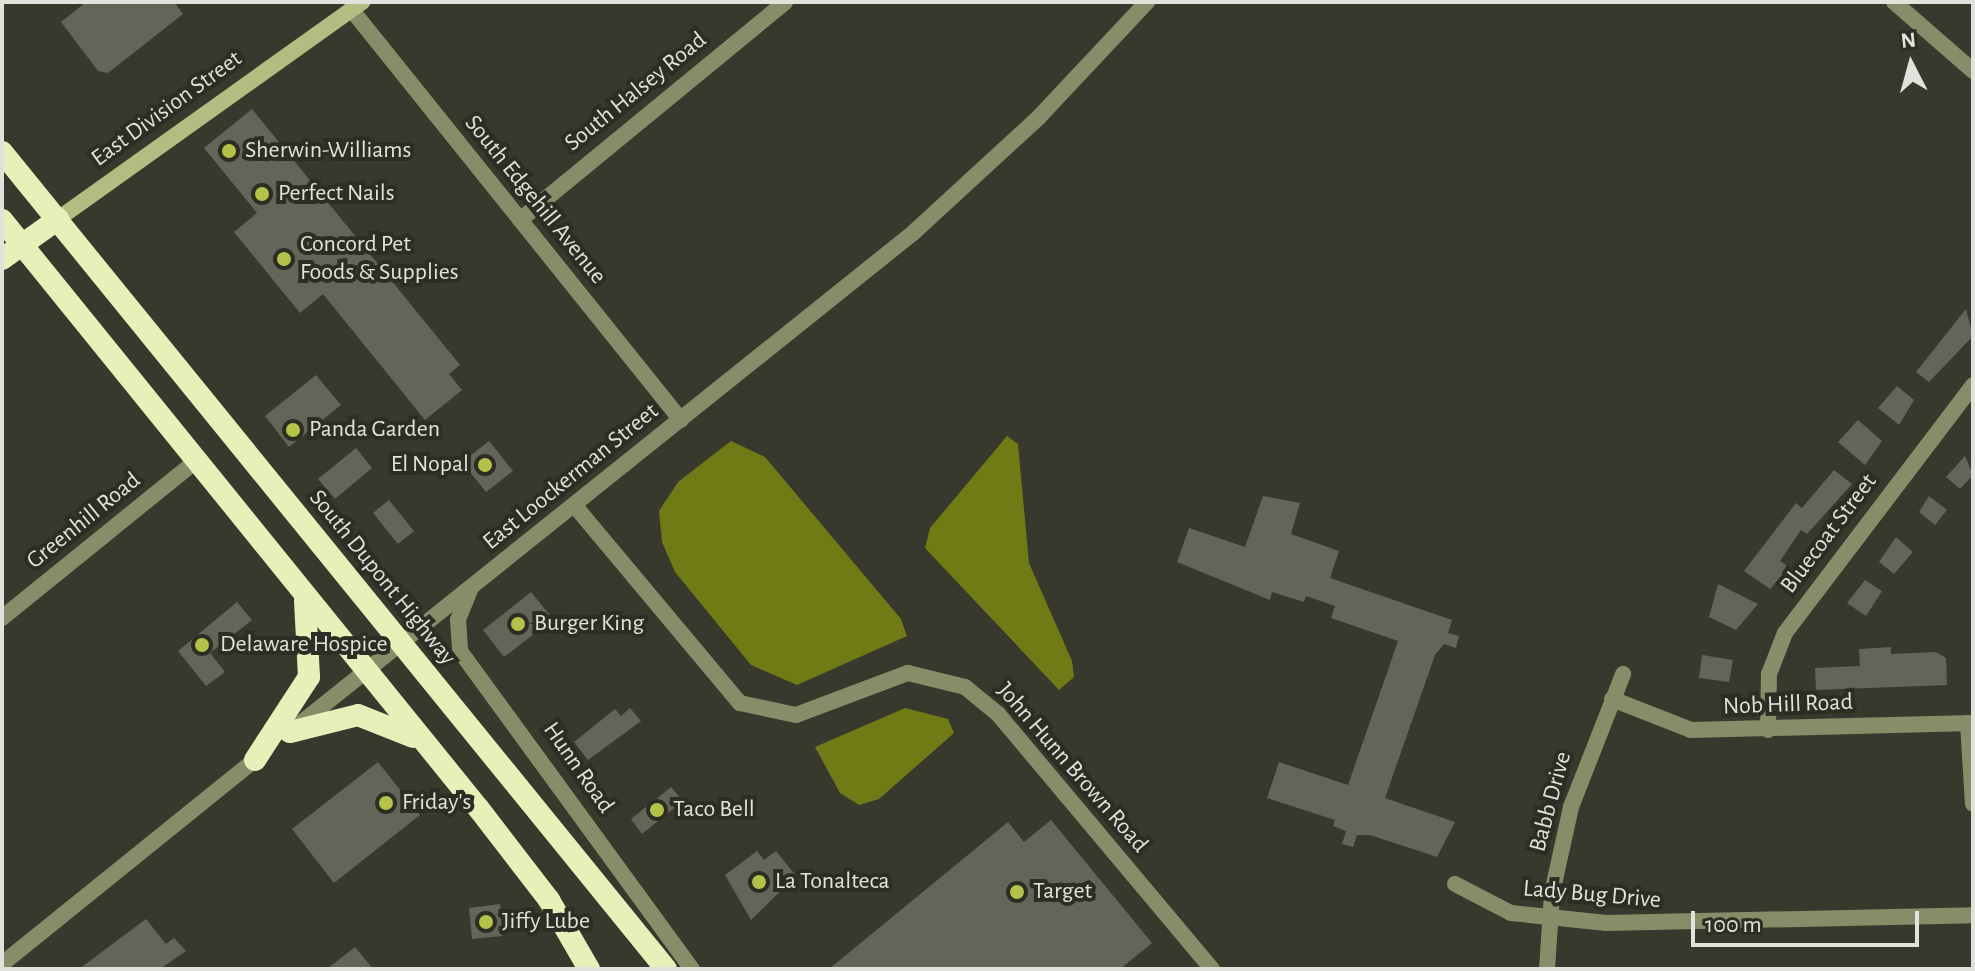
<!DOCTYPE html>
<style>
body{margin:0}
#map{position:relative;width:1975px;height:971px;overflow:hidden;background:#37392d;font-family:"Alegreya Sans",sans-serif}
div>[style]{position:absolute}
.water>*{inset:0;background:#717b16}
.building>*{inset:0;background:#636559}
.minor>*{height:16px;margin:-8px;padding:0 8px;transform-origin:8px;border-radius:8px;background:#878d68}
.tertiary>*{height:16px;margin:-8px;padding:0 8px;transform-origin:8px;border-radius:8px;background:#878d68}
.secondary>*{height:16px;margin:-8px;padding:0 8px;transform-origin:8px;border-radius:8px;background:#b4bd81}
.trunk>*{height:22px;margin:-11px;padding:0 11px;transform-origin:11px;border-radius:11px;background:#e7f0b8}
.dots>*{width:22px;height:22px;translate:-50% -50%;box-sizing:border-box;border:4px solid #2c2e23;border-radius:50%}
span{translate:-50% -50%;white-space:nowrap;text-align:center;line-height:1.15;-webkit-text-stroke:8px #2c2e23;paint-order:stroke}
.street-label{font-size:24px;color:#e0e2db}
.poi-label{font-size:24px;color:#e0e2db}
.left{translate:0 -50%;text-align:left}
.right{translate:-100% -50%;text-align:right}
.frame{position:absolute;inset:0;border:4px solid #e0e2db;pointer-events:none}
.north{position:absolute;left:1871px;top:24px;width:80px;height:80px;-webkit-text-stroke:6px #2c2e23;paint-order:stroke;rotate:354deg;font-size:22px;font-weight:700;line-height:32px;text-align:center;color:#e0e2db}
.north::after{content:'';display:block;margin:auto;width:28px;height:36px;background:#e0e2db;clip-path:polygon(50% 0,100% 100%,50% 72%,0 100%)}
.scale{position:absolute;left:1691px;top:911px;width:228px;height:36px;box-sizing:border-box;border:4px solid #e0e2db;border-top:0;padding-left:10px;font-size:24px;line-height:28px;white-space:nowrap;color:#e0e2db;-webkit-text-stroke:6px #2c2e23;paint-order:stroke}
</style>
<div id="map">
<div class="water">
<div style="clip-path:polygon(1007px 436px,1018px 444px,1029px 563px,1072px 661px,1074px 677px,1059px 690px,925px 548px,930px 528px)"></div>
<div style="clip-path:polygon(731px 441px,765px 457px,901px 619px,907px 636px,797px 685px,751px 665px,675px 572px,662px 542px,659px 511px,678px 482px)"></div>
<div style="clip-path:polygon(905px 708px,948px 719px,954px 733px,879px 799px,859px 805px,840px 793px,815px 747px)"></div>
</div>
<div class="building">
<div style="clip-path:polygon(86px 2px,174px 2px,183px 14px,108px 73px,98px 71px,61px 22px)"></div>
<div style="clip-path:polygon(252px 109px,460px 365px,449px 374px,462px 390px,425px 420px,323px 294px,300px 313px,234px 232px,257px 213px,204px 148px)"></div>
<div style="clip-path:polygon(1966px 309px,1973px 336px,1929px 382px,1916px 372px)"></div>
<div style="clip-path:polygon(316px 375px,341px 405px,289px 447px,265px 416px)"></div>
<div style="clip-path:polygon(1897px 386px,1914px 400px,1899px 425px,1878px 408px)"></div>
<div style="clip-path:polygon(1858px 420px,1882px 441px,1865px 465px,1838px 442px)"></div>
<div style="clip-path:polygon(489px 441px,513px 471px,486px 492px,462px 462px)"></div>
<div style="clip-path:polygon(356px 448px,372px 468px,335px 499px,318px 479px)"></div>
<div style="clip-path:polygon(1965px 456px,1973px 475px,1960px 489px,1946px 477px)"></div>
<div style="clip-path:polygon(1834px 470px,1852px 484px,1807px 534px,1801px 530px,1780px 561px,1789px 567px,1770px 589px,1744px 571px,1796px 503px,1802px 508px)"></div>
<div style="clip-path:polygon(1263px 496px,1300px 503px,1291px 534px,1339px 551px,1330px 578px,1452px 620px,1448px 633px,1459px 636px,1456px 648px,1444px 644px,1435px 655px,1385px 798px,1455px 822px,1437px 857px,1370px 835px,1357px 835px,1353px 847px,1342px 844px,1346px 831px,1333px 826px,1335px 820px,1267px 798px,1279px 762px,1348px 785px,1398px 641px,1331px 618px,1335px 606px,1306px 596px,1304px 602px,1272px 592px,1270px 600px,1177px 562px,1189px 528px,1245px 547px)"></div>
<div style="clip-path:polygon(1929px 496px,1947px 510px,1935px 525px,1919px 512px)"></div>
<div style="clip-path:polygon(389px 500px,414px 531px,398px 544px,373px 513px)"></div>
<div style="clip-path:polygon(1896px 537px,1913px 552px,1894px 574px,1879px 562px)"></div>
<div style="clip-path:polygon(1865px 580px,1882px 591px,1866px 616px,1847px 603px)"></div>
<div style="clip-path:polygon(1718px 584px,1758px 604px,1736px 630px,1709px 617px)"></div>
<div style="clip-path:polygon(531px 592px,553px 619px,504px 657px,483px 630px)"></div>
<div style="clip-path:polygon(237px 602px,252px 620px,210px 653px,225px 672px,206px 686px,178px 651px)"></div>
<div style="clip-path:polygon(1891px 647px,1891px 654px,1936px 652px,1946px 658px,1947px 685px,1816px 690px,1815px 668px,1860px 666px,1859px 649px)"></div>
<div style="clip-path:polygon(1702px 655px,1733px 660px,1729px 682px,1699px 678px)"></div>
<div style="clip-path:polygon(630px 708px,641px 721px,588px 760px,574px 742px,615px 709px,621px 716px)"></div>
<div style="clip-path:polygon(378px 762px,420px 815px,334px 883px,292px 829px)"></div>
<div style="clip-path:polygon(671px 787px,683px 801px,642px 834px,631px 819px)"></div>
<div style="clip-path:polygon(1051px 820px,1152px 943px,1120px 969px,829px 969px,1008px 822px,1024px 842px)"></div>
<div style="clip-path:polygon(757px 851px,764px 860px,776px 851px,796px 876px,751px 920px,725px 875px)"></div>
<div style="clip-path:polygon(500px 904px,503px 936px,472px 939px,469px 908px)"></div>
<div style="clip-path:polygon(146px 919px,166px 944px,174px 938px,186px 951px,160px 969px,79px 969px)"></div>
<div style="clip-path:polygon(355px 947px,373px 969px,327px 969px)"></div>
</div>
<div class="minor">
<div style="left:1894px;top:2px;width:105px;rotate:41.1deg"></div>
<div style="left:351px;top:9px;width:527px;rotate:51.24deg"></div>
<div style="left:520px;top:220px;width:343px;rotate:-39.4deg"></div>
<div style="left:575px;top:506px;width:257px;rotate:50.1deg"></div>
<div style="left:740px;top:703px;width:57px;rotate:12.1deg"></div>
<div style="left:796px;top:715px;width:120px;rotate:-20.6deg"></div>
<div style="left:908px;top:673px;width:59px;rotate:13.8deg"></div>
<div style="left:965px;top:687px;width:43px;rotate:39.3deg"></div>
<div style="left:998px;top:714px;width:333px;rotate:50deg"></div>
<div style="left:470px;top:590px;width:32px;rotate:112deg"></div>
<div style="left:458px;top:620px;width:31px;rotate:86deg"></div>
<div style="left:460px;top:651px;width:394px;rotate:53.9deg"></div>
<div style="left:2px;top:618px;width:250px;rotate:-39deg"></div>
<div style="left:401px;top:643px;width:656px;rotate:-38.69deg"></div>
<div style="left:913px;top:233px;width:171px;rotate:-42.6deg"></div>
<div style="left:1039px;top:117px;width:158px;rotate:-46.8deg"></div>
<div style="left:1612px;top:699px;width:85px;rotate:21.4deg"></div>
<div style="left:1691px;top:730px;width:282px;rotate:-1.4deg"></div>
<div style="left:1968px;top:723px;width:81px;rotate:86.5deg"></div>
<div style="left:1768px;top:730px;width:56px;rotate:-89deg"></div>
<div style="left:1769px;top:674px;width:44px;rotate:-68.7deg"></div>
<div style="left:1785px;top:633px;width:311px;rotate:-52.8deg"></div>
<div style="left:1455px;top:884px;width:63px;rotate:27.4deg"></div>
<div style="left:1511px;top:913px;width:96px;rotate:6deg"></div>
<div style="left:1606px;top:923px;width:367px;rotate:-1.2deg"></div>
<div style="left:1547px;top:969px;width:76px;rotate:-86.2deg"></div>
<div style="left:1552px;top:893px;width:88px;rotate:-77.5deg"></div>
<div style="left:1571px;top:807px;width:143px;rotate:-68.6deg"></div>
</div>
<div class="tertiary">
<div style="left:296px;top:727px;width:134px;rotate:-38.7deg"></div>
<div style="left:2px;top:964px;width:334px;rotate:-38.9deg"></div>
</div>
<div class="secondary">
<div style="left:58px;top:219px;width:374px;rotate:-35.5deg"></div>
</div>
<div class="trunk">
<div style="left:2px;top:152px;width:1053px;rotate:50.9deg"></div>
<div style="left:2px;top:220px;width:758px;rotate:51deg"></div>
<div style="left:479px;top:809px;width:115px;rotate:52.4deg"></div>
<div style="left:549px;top:900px;width:80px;rotate:59.9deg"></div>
<div style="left:2px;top:259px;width:69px;rotate:-35.5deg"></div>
<div style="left:290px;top:732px;width:70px;rotate:-14deg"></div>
<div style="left:358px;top:715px;width:59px;rotate:21.8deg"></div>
<div style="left:255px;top:760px;width:99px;rotate:-57deg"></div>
<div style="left:309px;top:677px;width:77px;rotate:-93deg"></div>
</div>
<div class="dots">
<div style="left:229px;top:151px;background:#b4c24a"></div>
<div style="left:262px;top:194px;background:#b4c24a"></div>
<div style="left:284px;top:259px;background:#b4c24a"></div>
<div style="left:293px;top:430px;background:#b4c24a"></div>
<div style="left:485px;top:465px;background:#b4c24a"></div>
<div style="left:518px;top:624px;background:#b4c24a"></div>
<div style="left:202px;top:645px;background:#b4c24a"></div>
<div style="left:386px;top:803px;background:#b4c24a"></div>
<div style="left:657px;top:810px;background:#b4c24a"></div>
<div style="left:759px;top:882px;background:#b4c24a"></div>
<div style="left:1017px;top:892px;background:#b4c24a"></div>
<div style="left:486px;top:922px;background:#b4c24a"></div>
</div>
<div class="street-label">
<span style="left:636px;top:92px;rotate:-39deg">South Halsey Road</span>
<span style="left:167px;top:109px;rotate:-36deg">East Division Street</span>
<span style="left:535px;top:200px;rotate:51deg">South Edgehill Avenue</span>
<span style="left:571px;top:477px;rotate:-39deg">East Loockerman Street</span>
<span style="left:84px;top:521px;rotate:-39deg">Greenhill Road</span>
<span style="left:1829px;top:534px;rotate:-53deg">Bluecoat Street</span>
<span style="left:382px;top:578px;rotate:51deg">South Dupont Highway</span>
<span style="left:1788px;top:705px;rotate:-2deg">Nob Hill Road</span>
<span style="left:578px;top:768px;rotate:55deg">Hunn Road</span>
<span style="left:1072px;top:768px;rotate:49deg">John Hunn Brown Road</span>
<span style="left:1551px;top:802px;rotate:-75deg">Babb Drive</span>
<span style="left:1592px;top:895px;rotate:5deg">Lady Bug Drive</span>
</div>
<div class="poi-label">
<span class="left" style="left:245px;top:151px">Sherwin-Williams</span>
<span class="left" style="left:278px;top:194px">Perfect Nails</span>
<span class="left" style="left:300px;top:259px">Concord Pet<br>Foods &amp; Supplies</span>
<span class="left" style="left:309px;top:430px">Panda Garden</span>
<span class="right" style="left:469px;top:465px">El Nopal</span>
<span class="left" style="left:534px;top:624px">Burger King</span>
<span class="left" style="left:220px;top:645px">Delaware Hospice</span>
<span class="left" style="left:402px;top:803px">Friday's</span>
<span class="left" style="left:673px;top:810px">Taco Bell</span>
<span class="left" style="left:775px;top:882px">La Tonalteca</span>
<span class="left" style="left:1033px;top:892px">Target</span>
<span class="left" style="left:502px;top:922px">Jiffy Lube</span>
</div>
<div class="frame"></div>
<div class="north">N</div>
<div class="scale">100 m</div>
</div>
